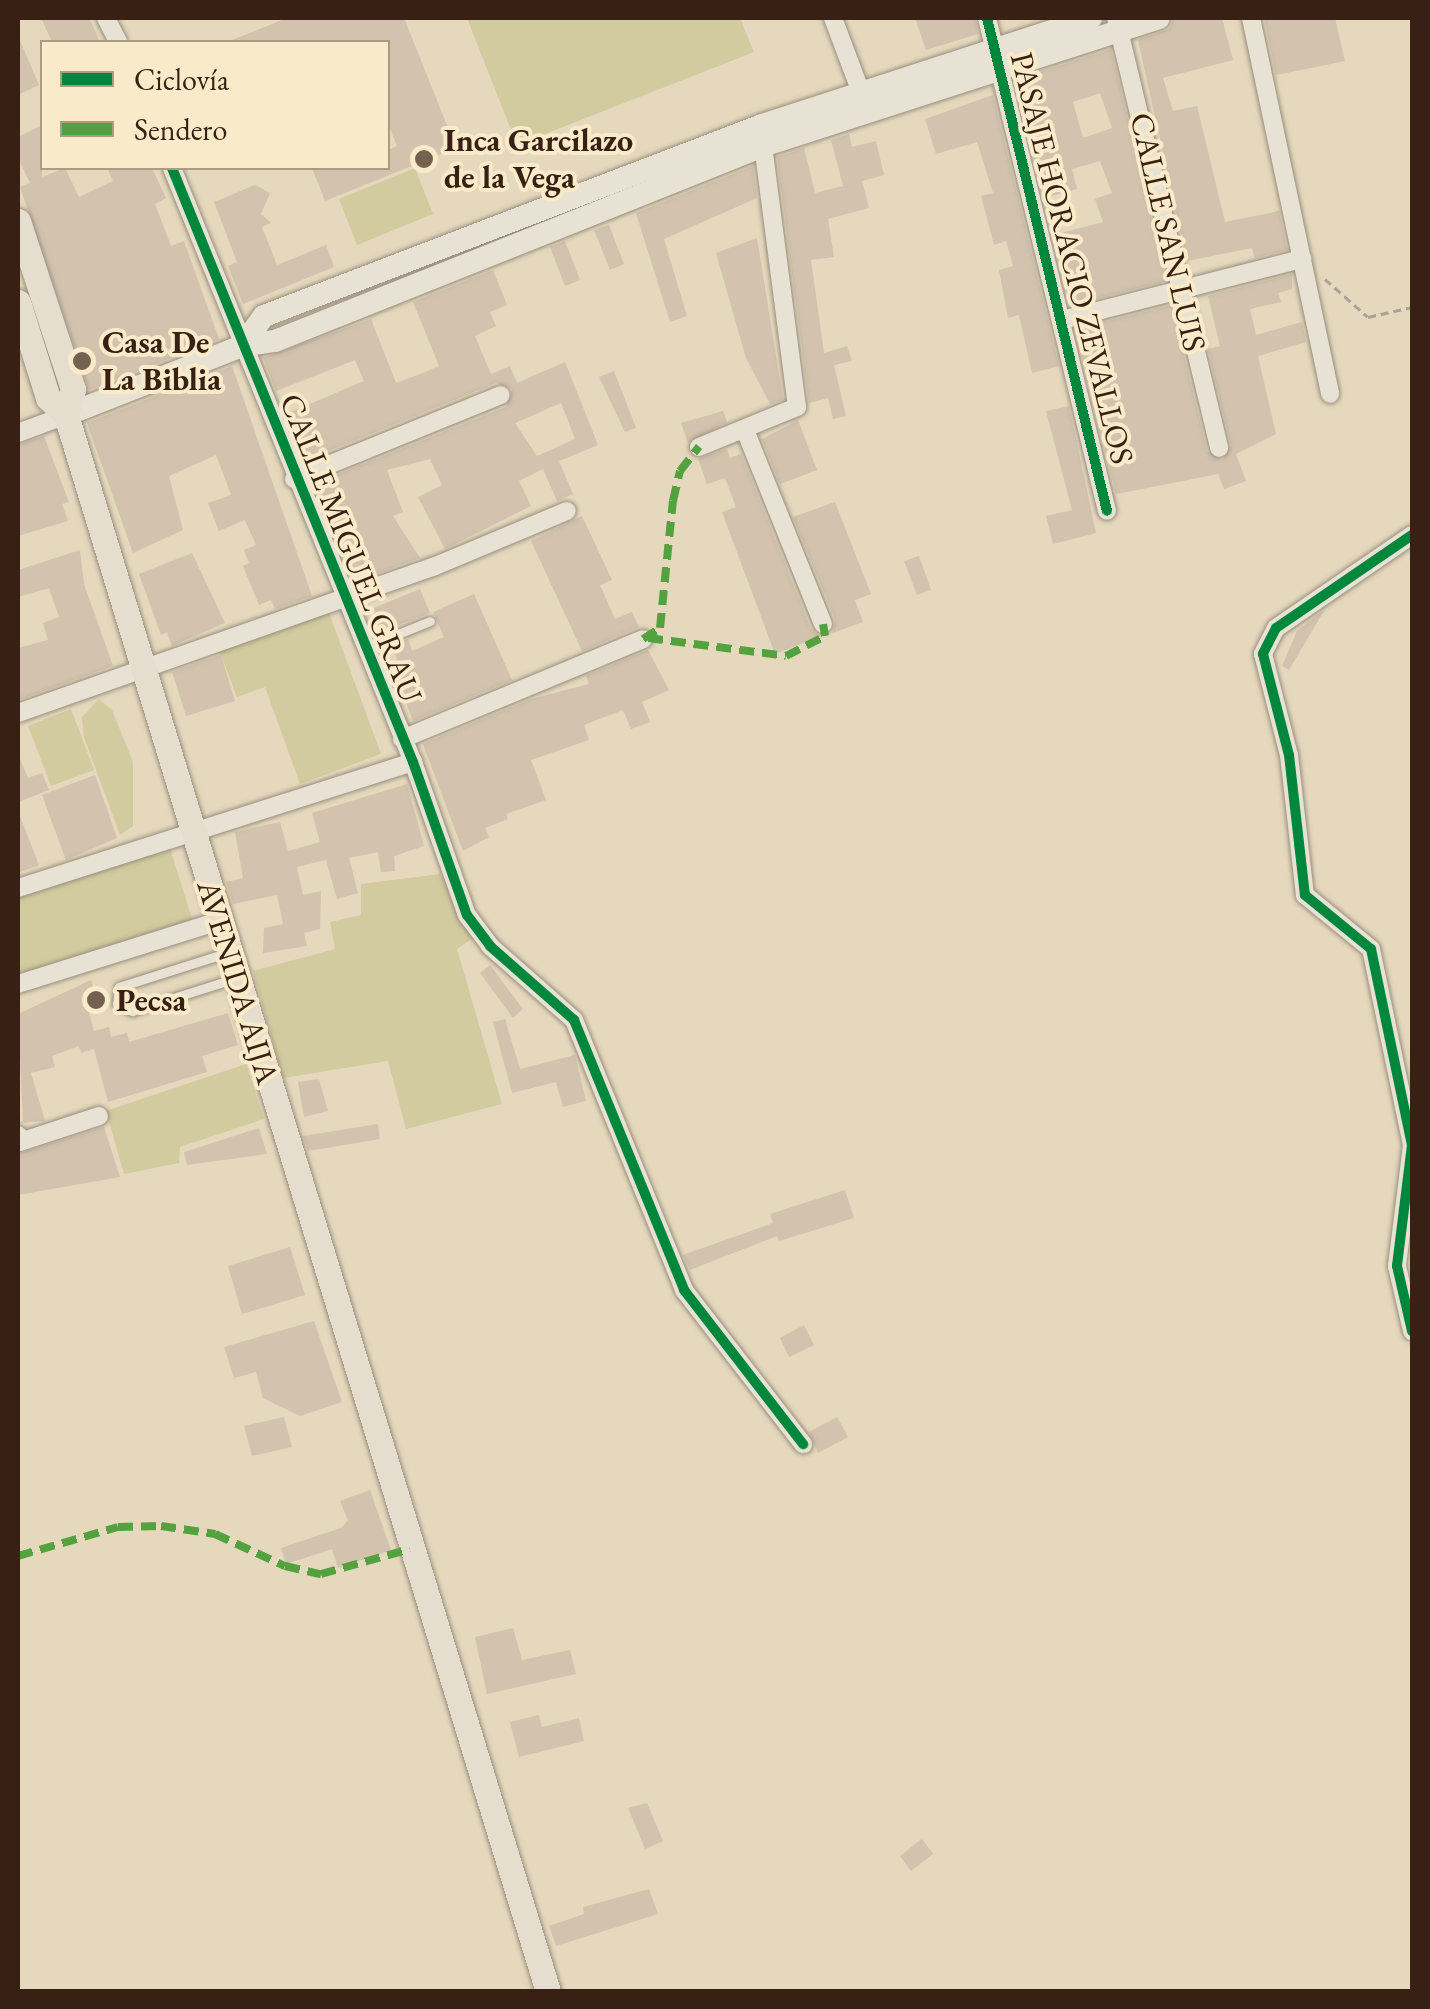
<!DOCTYPE html>
<meta charset="utf-8">
<style>
body{margin:0}
#map{position:relative;width:1430px;height:2009px;overflow:hidden;background:#e5d8bd;font-family:"EB Garamond",serif}
div>[style]{position:absolute}
.green>*{inset:0;background:#d1cb9f}
.building>*{inset:0;background:#d2c2ae}
.path>*{height:2.5px;margin-top:-1.25px;transform-origin:0;background:repeating-linear-gradient(90deg,#a9a296 0 8px,transparent 0 13px)}
.roads{filter:drop-shadow(0 0 2px #988e7d) drop-shadow(0 0 2px #988e7d)}
.lane>*{height:9px;margin:-4.5px;padding:0 4.5px;transform-origin:4.5px;border-radius:4.5px;background:#e8e2d5}
.street>*{height:18px;margin:-9px;padding:0 9px;transform-origin:9px;border-radius:9px;background:#e8e2d5}
.secondary>*{height:22px;margin:-11px;padding:0 11px;transform-origin:11px;border-radius:11px;background:#e8e2d5}
.primary>*{height:25px;margin:-12.5px;padding:0 12.5px;transform-origin:12.5px;border-radius:12.5px;background:#e5ddcd}
.quiet>*{height:8px;margin-top:-4px;transform-origin:0;background:repeating-linear-gradient(90deg,#53a23f 0 15px,transparent 0 23px)}
.cycleway>*{height:10px;margin:-5px;padding:0 5px;transform-origin:5px;border-radius:5px;background:#00873e}
.dots>*{width:28px;height:28px;translate:-50% -50%;box-sizing:border-box;border:5px solid #f9eac9;border-radius:50%}
span{translate:-50% -50%;white-space:nowrap;text-align:center;line-height:1.15;-webkit-text-stroke:8px #f9eac9;paint-order:stroke}
.poi-label{font-size:32px;color:#382114;font-weight:700}
.left{translate:0 -50%;text-align:left}
.street-label{font-size:32px;color:#382114}
.frame{position:absolute;inset:0;border:20px solid #382114;pointer-events:none}
.legend{position:absolute;left:40px;top:40px;width:350px;height:130px;box-sizing:border-box;background:#f9eac9;border:2px solid #ac9a81;margin:0;padding:12px 18px;list-style:none;font-size:30px;color:#382114}
.legend li{display:flex;align-items:center;gap:20px;height:50px}
.legend b{width:50px;border:2px solid #ac9a81}
</style>
<div id="map">
<div class="green">
<div style="clip-path:polygon(467px 18px,740px 18px,754px 52px,517px 145px)"></div>
<div style="clip-path:polygon(415px 168px,433px 214px,357px 245px,339px 199px)"></div>
<div style="clip-path:polygon(328px 610px,381px 754px,300px 784px,265px 687px,237px 697px,219px 650px)"></div>
<div style="clip-path:polygon(99px 699px,112px 710px,133px 762px,133px 826px,120px 835px,84px 737px,82px 717px)"></div>
<div style="clip-path:polygon(71px 709px,94px 770px,51px 786px,28px 726px)"></div>
<div style="clip-path:polygon(169px 845px,193px 922px,18px 976px,18px 897px)"></div>
<div style="clip-path:polygon(440px 874px,476px 936px,457px 949px,502px 1104px,406px 1129px,388px 1061px,283px 1078px,253px 971px,335px 949px,330px 922px,361px 915px,361px 884px)"></div>
<div style="clip-path:polygon(246px 1064px,264px 1119px,180px 1147px,179px 1163px,124px 1174px,106px 1111px)"></div>
</div>
<div class="building">
<div style="clip-path:polygon(41px 18px,89px 18px,100px 42px,52px 42px)"></div>
<div style="clip-path:polygon(287px 18px,404px 18px,456px 148px,325px 201px,312px 168px,388px 168px,388px 150px,397px 146px,388px 124px,388px 42px,227px 42px)"></div>
<div style="clip-path:polygon(915px 18px,975px 18px,978px 34px,926px 50px)"></div>
<div style="clip-path:polygon(1174px 18px,1222px 18px,1233px 60px,1163px 78px,1173px 111px,1197px 106px,1225px 222px,1279px 211px,1287px 250px,1255px 258px,1252px 248px,1187px 261px,1138px 40px,1169px 29px)"></div>
<div style="clip-path:polygon(1264px 18px,1335px 18px,1345px 61px,1276px 75px)"></div>
<div style="clip-path:polygon(18px 36px,39px 85px,18px 95px)"></div>
<div style="clip-path:polygon(evenodd,1111px 49px,1166px 281px,1070px 305px,1053px 235px,1103px 222px,1095px 199px,1112px 193px,1100px 161px,1072px 169px,1077px 189px,1044px 198px,1020px 99px,1030px 96px,1024px 77px,1111px 49px,1100px 93px,1112px 128px,1083px 138px,1073px 102px,1100px 93px)"></div>
<div style="clip-path:polygon(993px 95px,1059px 366px,1032px 373px,1019px 315px,1008px 318px,999px 270px,1013px 266px,1006px 241px,994px 245px,981px 196px,993px 193px,977px 142px,936px 154px,925px 119px)"></div>
<div style="clip-path:polygon(42px 125px,42px 177px,65px 168px,79px 197px,113px 181px,107px 168px,152px 168px,166px 198px,155px 204px,171px 246px,184px 241px,219px 339px,89px 390px,20px 187px,30px 183px,18px 158px,18px 137px)"></div>
<div style="clip-path:polygon(849px 134px,852px 147px,876px 141px,884px 175px,862px 181px,869px 208px,828px 219px,834px 257px,811px 260px,824px 353px,847px 346px,852px 361px,834px 365px,846px 416px,833px 419px,828px 398px,809px 403px,777px 157px,804px 148px,815px 193px,843px 186px,831px 140px)"></div>
<div style="clip-path:polygon(753px 166px,757px 198px,664px 239px,687px 316px,670px 322px,636px 213px)"></div>
<div style="clip-path:polygon(255px 185px,270px 193px,261px 214px,271px 223px,262px 227px,277px 265px,326px 245px,334px 267px,243px 304px,228px 266px,237px 262px,214px 202px)"></div>
<div style="clip-path:polygon(609px 225px,624px 264px,610px 270px,594px 230px)"></div>
<div style="clip-path:polygon(757px 238px,783px 399px,770px 404px,746px 358px,716px 253px)"></div>
<div style="clip-path:polygon(565px 241px,580px 280px,565px 286px,550px 247px)"></div>
<div style="clip-path:polygon(evenodd,493px 270px,507px 305px,490px 312px,496px 326px,475px 336px,491px 374px,510px 366px,517px 383px,565px 362px,598px 445px,559px 461px,573px 494px,557px 501px,543px 469px,519px 481px,531px 506px,445px 549px,418px 497px,442px 485px,430px 459px,387px 470px,403px 512px,393px 516px,420px 558px,358px 580px,314px 484px,506px 407px,512px 389px,496px 383px,304px 461px,286px 414px,364px 381px,355px 360px,276px 391px,263px 358px,371px 319px,396px 383px,420px 374px,439px 366px,413px 302px,493px 270px,561px 403px,575px 439px,537px 456px,515px 423px,561px 403px)"></div>
<div style="clip-path:polygon(1292px 274px,1292px 289px,1278px 293px,1281px 302px,1250px 309px,1256px 335px,1302px 322px,1306px 342px,1258px 356px,1276px 434px,1236px 454px,1246px 481px,1224px 489px,1218px 474px,1116px 494px,1076px 329px,1172px 305px,1207px 451px,1223px 460px,1231px 446px,1208px 349px,1220px 346px,1208px 296px)"></div>
<div style="clip-path:polygon(232px 366px,312px 596px,275px 609px,271px 600px,259px 605px,243px 566px,249px 563px,244px 550px,256px 545px,245px 520px,219px 531px,208px 503px,231px 495px,216px 455px,169px 476px,183px 530px,133px 553px,87px 423px)"></div>
<div style="clip-path:polygon(614px 371px,636px 428px,625px 432px,599px 377px)"></div>
<div style="clip-path:polygon(1069px 406px,1096px 533px,1053px 544px,1046px 516px,1072px 510px,1046px 411px)"></div>
<div style="clip-path:polygon(723px 411px,727px 422px,688px 443px,681px 423px)"></div>
<div style="clip-path:polygon(798px 420px,817px 470px,780px 484px,762px 439px)"></div>
<div style="clip-path:polygon(44px 436px,69px 502px,62px 504px,68px 521px,18px 536px,18px 445px)"></div>
<div style="clip-path:polygon(727px 449px,730px 458px,741px 454px,811px 629px,821px 636px,775px 654px,722px 512px,736px 507px,725px 478px,707px 484px,698px 459px)"></div>
<div style="clip-path:polygon(835px 502px,871px 594px,855px 600px,863px 622px,833px 633px,835px 619px,793px 517px)"></div>
<div style="clip-path:polygon(582px 516px,612px 580px,600px 585px,615px 619px,632px 612px,639px 627px,582px 651px,531px 541px)"></div>
<div style="clip-path:polygon(80px 550px,84px 584px,113px 666px,18px 700px,18px 648px,48px 640px,43px 623px,59px 617px,49px 588px,18px 597px,18px 570px)"></div>
<div style="clip-path:polygon(192px 553px,225px 623px,172px 646px,167px 632px,161px 635px,139px 574px)"></div>
<div style="clip-path:polygon(919px 556px,931px 590px,917px 595px,904px 561px)"></div>
<div style="clip-path:polygon(420px 589px,430px 613px,380px 632px,374px 608px)"></div>
<div style="clip-path:polygon(474px 594px,512px 680px,413px 721px,391px 662px,397px 659px,392px 645px,408px 639px,412px 651px,444px 637px,433px 612px)"></div>
<div style="clip-path:polygon(1325px 609px,1289px 670px,1282px 666px,1297px 631px)"></div>
<div style="clip-path:polygon(648px 650px,669px 690px,642px 702px,650px 722px,631px 729px,623px 710px,584px 725px,589px 740px,531px 760px,546px 800px,506px 814px,508px 819px,485px 828px,489px 837px,463px 851px,423px 744px,531px 699px,589px 684px,586px 676px)"></div>
<div style="clip-path:polygon(221px 655px,235px 701px,186px 716px,172px 672px)"></div>
<div style="clip-path:polygon(18px 754px,28px 778px,42px 773px,49px 790px,18px 802px)"></div>
<div style="clip-path:polygon(95px 775px,117px 838px,66px 860px,42px 795px)"></div>
<div style="clip-path:polygon(407px 784px,424px 846px,394px 856px,395px 871px,381px 872px,378px 852px,349px 858px,358px 893px,337px 899px,326px 860px,297px 867px,303px 895px,321px 891px,320px 929px,304px 933px,307px 946px,263px 953px,264px 928px,283px 924px,277px 895px,233px 904px,226px 882px,243px 878px,235px 832px,280px 822px,288px 851px,320px 842px,312px 813px)"></div>
<div style="clip-path:polygon(18px 811px,39px 865px,18px 873px)"></div>
<div style="clip-path:polygon(490px 965px,523px 1009px,513px 1018px,480px 973px)"></div>
<div style="clip-path:polygon(91px 980px,97px 999px,86px 1002px,94px 1031px,109px 1027px,111px 1037px,127px 1033px,129px 1042px,228px 1013px,238px 1045px,202px 1056px,207px 1072px,108px 1102px,94px 1049px,81px 1053px,79px 1046px,52px 1056px,55px 1067px,31px 1073px,45px 1121px,18px 1123px,23px 1121px,18px 1014px)"></div>
<div style="clip-path:polygon(505px 1019px,520px 1069px,575px 1055px,586px 1101px,563px 1107px,556px 1082px,512px 1093px,493px 1022px)"></div>
<div style="clip-path:polygon(319px 1079px,328px 1111px,304px 1117px,298px 1082px)"></div>
<div style="clip-path:polygon(378px 1124px,380px 1139px,308px 1151px,303px 1136px)"></div>
<div style="clip-path:polygon(104px 1127px,120px 1177px,18px 1195px,18px 1154px)"></div>
<div style="clip-path:polygon(259px 1128px,267px 1154px,187px 1165px,184px 1152px)"></div>
<div style="clip-path:polygon(845px 1190px,854px 1218px,779px 1241px,777px 1236px,690px 1270px,683px 1255px,773px 1223px,770px 1214px)"></div>
<div style="clip-path:polygon(290px 1247px,305px 1295px,242px 1314px,228px 1266px)"></div>
<div style="clip-path:polygon(314px 1321px,342px 1402px,300px 1416px,263px 1398px,256px 1372px,234px 1378px,224px 1347px)"></div>
<div style="clip-path:polygon(804px 1325px,814px 1345px,789px 1357px,780px 1338px)"></div>
<div style="clip-path:polygon(284px 1417px,292px 1447px,252px 1456px,244px 1426px)"></div>
<div style="clip-path:polygon(837px 1417px,848px 1437px,818px 1453px,809px 1432px)"></div>
<div style="clip-path:polygon(370px 1490px,391px 1550px,338px 1568px,332px 1549px,286px 1564px,281px 1548px,341px 1528px,348px 1520px,340px 1501px)"></div>
<div style="clip-path:polygon(513px 1628px,522px 1660px,570px 1650px,576px 1674px,487px 1694px,475px 1637px)"></div>
<div style="clip-path:polygon(539px 1715px,542px 1727px,579px 1718px,584px 1741px,519px 1757px,510px 1722px)"></div>
<div style="clip-path:polygon(647px 1803px,663px 1841px,645px 1849px,628px 1808px)"></div>
<div style="clip-path:polygon(922px 1839px,933px 1854px,911px 1871px,900px 1856px)"></div>
<div style="clip-path:polygon(649px 1889px,658px 1914px,556px 1946px,549px 1926px,584px 1914px,583px 1907px)"></div>
</div>
<div class="path">
<div style="left:1325px;top:279px;width:57px;rotate:41.5deg"></div>
<div style="left:1368px;top:317px;width:45px;rotate:-12.8deg"></div>
</div>
<div class="roads">
<div class="lane">
<div style="left:363px;top:648px;width:72px;rotate:-21.9deg"></div>
<div style="left:226px;top:953px;width:112px;rotate:162.4deg"></div>
<div style="left:119px;top:987px;width:17px;rotate:97deg"></div>
<div style="left:117px;top:1004px;width:17px;rotate:25deg"></div>
<div style="left:132px;top:1011px;width:106px;rotate:-17.6deg"></div>
</div>
<div class="street">
<div style="left:106px;top:18px;width:27px;rotate:63deg"></div>
<div style="left:833px;top:18px;width:77px;rotate:69.4deg"></div>
<div style="left:987px;top:18px;width:507px;rotate:76.32deg"></div>
<div style="left:1116px;top:18px;width:442px;rotate:76.5deg"></div>
<div style="left:1251px;top:18px;width:384px;rotate:78.1deg"></div>
<div style="left:172px;top:168px;width:641px;rotate:67.92deg"></div>
<div style="left:413px;top:762px;width:162px;rotate:70.6deg"></div>
<div style="left:467px;top:915px;width:39px;rotate:53deg"></div>
<div style="left:490px;top:946px;width:112px;rotate:41.4deg"></div>
<div style="left:574px;top:1020px;width:292px;rotate:67.8deg"></div>
<div style="left:684px;top:1290px;width:195px;rotate:52.3deg"></div>
<div style="left:1062px;top:320px;width:248px;rotate:-14.3deg"></div>
<div style="left:745px;top:430px;width:209px;rotate:68.1deg"></div>
<div style="left:18px;top:433px;width:51px;rotate:-20.6deg"></div>
<div style="left:699px;top:447px;width:106px;rotate:-22.2deg"></div>
<div style="left:797px;top:407px;width:273px;rotate:-97.4deg"></div>
<div style="left:294px;top:479px;width:223px;rotate:-22.1deg"></div>
<div style="left:1412px;top:535px;width:165px;rotate:145.6deg"></div>
<div style="left:1276px;top:628px;width:29px;rotate:117deg"></div>
<div style="left:1263px;top:654px;width:104px;rotate:75.6deg"></div>
<div style="left:1289px;top:755px;width:141px;rotate:83.5deg"></div>
<div style="left:1305px;top:895px;width:85px;rotate:39.3deg"></div>
<div style="left:1371px;top:949px;width:200px;rotate:78.2deg"></div>
<div style="left:1412px;top:1145px;width:122px;rotate:97.1deg"></div>
<div style="left:1397px;top:1266px;width:67px;rotate:77deg"></div>
<div style="left:18px;top:713px;width:440px;rotate:-19.4deg"></div>
<div style="left:433px;top:567px;width:145px;rotate:-22.7deg"></div>
<div style="left:402px;top:739px;width:261px;rotate:-22.5deg"></div>
<div style="left:18px;top:888px;width:415px;rotate:-17.7deg"></div>
<div style="left:18px;top:984px;width:211px;rotate:-17.4deg"></div>
<div style="left:18px;top:1135px;width:7px;rotate:74deg"></div>
<div style="left:20px;top:1142px;width:83px;rotate:-18.2deg"></div>
</div>
<div class="secondary">
<div style="left:242px;top:346px;width:37px;rotate:-54deg"></div>
<div style="left:264px;top:316px;width:533px;rotate:-20.98deg"></div>
<div style="left:762px;top:125px;width:346px;rotate:-18deg"></div>
<div style="left:66px;top:415px;width:189px;rotate:-21.4deg"></div>
<div style="left:242px;top:346px;width:33px;rotate:-9deg"></div>
<div style="left:275px;top:341px;width:526px;rotate:-21.78deg"></div>
<div style="left:763px;top:146px;width:416px;rotate:-17.9deg"></div>
</div>
<div class="primary">
<div style="left:18px;top:221px;width:177px;rotate:71.9deg"></div>
<div style="left:73px;top:389px;width:27px;rotate:105deg"></div>
<div style="left:18px;top:302px;width:101px;rotate:72.6deg"></div>
<div style="left:48px;top:398px;width:25px;rotate:43deg"></div>
<div style="left:66px;top:415px;width:1649px;rotate:73deg"></div>
</div>
</div>
<div class="quiet">
<div style="left:648px;top:638px;width:139px;rotate:7.4deg"></div>
<div style="left:786px;top:656px;width:44px;rotate:-27.1deg"></div>
<div style="left:825px;top:636px;width:12px;rotate:-99deg"></div>
<div style="left:643px;top:639px;width:20px;rotate:-33deg"></div>
<div style="left:660px;top:628px;width:128px;rotate:-84.2deg"></div>
<div style="left:673px;top:501px;width:31px;rotate:-77deg"></div>
<div style="left:680px;top:471px;width:31px;rotate:-52deg"></div>
<div style="left:18px;top:1556px;width:104px;rotate:-16.2deg"></div>
<div style="left:118px;top:1527px;width:43px;rotate:-1.3deg"></div>
<div style="left:161px;top:1526px;width:55px;rotate:8.4deg"></div>
<div style="left:215px;top:1534px;width:77px;rotate:24.6deg"></div>
<div style="left:285px;top:1566px;width:37px;rotate:13deg"></div>
<div style="left:321px;top:1574px;width:92px;rotate:-15.7deg"></div>
</div>
<div class="cycleway">
<div style="left:987px;top:18px;width:507px;rotate:76.32deg"></div>
<div style="left:172px;top:168px;width:641px;rotate:67.92deg"></div>
<div style="left:413px;top:762px;width:162px;rotate:70.6deg"></div>
<div style="left:467px;top:915px;width:39px;rotate:53deg"></div>
<div style="left:490px;top:946px;width:112px;rotate:41.4deg"></div>
<div style="left:574px;top:1020px;width:292px;rotate:67.8deg"></div>
<div style="left:684px;top:1290px;width:195px;rotate:52.3deg"></div>
<div style="left:1412px;top:535px;width:165px;rotate:145.6deg"></div>
<div style="left:1276px;top:628px;width:29px;rotate:117deg"></div>
<div style="left:1263px;top:654px;width:104px;rotate:75.6deg"></div>
<div style="left:1289px;top:755px;width:141px;rotate:83.5deg"></div>
<div style="left:1305px;top:895px;width:85px;rotate:39.3deg"></div>
<div style="left:1371px;top:949px;width:200px;rotate:78.2deg"></div>
<div style="left:1412px;top:1145px;width:122px;rotate:97.1deg"></div>
<div style="left:1397px;top:1266px;width:67px;rotate:77deg"></div>
</div>
<div class="dots">
<div style="left:424px;top:159px;background:#75614f"></div>
<div style="left:82px;top:361px;background:#75614f"></div>
<div style="left:96px;top:1000px;background:#75614f"></div>
</div>
<div class="poi-label">
<span class="left" style="left:444px;top:159px">Inca Garcilazo<br>de la Vega</span>
<span class="left" style="left:102px;top:361px">Casa De<br>La Biblia</span>
<span class="left" style="left:116px;top:1000px">Pecsa</span>
</div>
<div class="street-label">
<span style="left:1168px;top:232px;rotate:77deg">CALLE SAN LUIS</span>
<span style="left:1072px;top:258px;rotate:76deg">PASAJE HORACIO ZEVALLOS</span>
<span style="left:351px;top:548px;rotate:68deg">CALLE MIGUEL GRAU</span>
<span style="left:238px;top:982px;rotate:73deg">AVENIDA AIJA</span>
</div>
<div class="frame"></div>
<ul class="legend">
<li><b style="height:12px;background:#00873e"></b>Ciclovía</li>
<li><b style="height:12px;background:#53a23f"></b>Sendero</li>
</ul>
</div>
